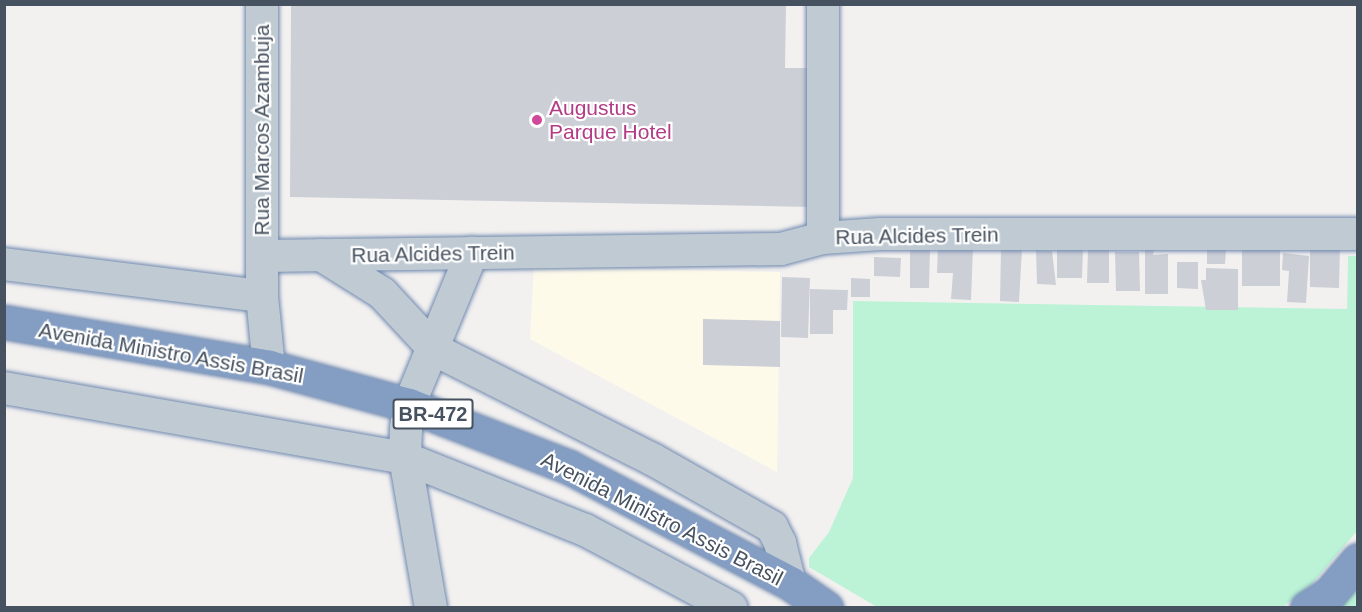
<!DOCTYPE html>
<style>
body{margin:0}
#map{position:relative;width:1362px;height:612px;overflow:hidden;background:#f3f1f0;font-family:Helvetica,sans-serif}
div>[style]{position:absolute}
.commercial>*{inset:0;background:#fefaea}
.green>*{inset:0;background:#bcf3d6}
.building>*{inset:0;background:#cccfd6}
.roads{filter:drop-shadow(0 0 2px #7089af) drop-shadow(0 0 2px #7089af)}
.minor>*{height:32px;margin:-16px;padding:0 16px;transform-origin:16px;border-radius:16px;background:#c0cad3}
.highway>*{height:33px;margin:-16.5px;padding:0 16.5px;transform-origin:16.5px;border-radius:16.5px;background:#849ec3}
.dots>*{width:16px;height:16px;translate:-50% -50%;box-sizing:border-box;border:3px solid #fff;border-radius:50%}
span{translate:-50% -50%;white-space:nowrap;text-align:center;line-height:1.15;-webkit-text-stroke:4.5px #fff;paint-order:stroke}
.shield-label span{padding:2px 4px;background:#fff;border:2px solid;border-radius:4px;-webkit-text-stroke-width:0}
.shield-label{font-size:20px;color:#475260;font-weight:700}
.hotel-label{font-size:21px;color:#b23c85}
.left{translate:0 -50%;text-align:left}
.street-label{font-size:21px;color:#475260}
.frame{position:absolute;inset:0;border:6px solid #475260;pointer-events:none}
</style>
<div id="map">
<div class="commercial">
<div style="clip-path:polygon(534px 267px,780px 272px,777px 472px,530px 339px)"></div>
</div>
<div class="green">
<div style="clip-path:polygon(1348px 256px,1357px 256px,1357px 531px,1312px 584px,1283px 607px,877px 607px,809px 567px,809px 558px,829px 532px,853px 478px,853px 301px,1347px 309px)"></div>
<div style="clip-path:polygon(1357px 588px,1357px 607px,1337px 608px,1342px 604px)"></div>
</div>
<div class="building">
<div style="clip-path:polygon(291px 4px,786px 4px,785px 68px,808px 68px,810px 207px,290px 197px)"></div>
<div style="clip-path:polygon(1242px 246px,1280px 246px,1280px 286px,1242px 286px)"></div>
<div style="clip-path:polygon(1310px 246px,1340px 246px,1339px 288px,1310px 287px)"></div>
<div style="clip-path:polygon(938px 247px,973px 248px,971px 300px,951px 299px,953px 273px,937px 273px)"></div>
<div style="clip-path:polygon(910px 248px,930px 249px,929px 288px,910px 288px)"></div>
<div style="clip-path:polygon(1057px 248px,1083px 249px,1082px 278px,1057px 278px)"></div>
<div style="clip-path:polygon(1001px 249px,1022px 249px,1019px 302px,1000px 301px)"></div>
<div style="clip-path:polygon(1088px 249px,1109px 250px,1109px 283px,1087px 283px)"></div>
<div style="clip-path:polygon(1145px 249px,1154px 249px,1153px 255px,1168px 254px,1168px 294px,1145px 294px)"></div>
<div style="clip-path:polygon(1207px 249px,1226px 250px,1225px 264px,1207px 264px)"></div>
<div style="clip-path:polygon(1036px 250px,1052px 251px,1056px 285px,1037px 284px)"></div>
<div style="clip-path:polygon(1115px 252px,1139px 252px,1140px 291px,1116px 291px)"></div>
<div style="clip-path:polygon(1283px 253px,1309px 256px,1306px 303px,1287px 302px,1289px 271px,1282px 270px)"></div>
<div style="clip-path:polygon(874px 257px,901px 258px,900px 277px,874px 276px)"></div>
<div style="clip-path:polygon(1177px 262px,1198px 262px,1198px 289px,1177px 288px)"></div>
<div style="clip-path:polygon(1206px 268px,1238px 269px,1238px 310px,1206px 310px,1201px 280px,1206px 280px)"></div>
<div style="clip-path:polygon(782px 277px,810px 278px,808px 338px,781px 337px)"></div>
<div style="clip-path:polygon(851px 278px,870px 279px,870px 297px,851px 297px)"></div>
<div style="clip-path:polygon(810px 289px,848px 290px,847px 310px,833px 310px,833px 334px,810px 334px)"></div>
<div style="clip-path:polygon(703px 319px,780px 321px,780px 367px,703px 365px)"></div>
</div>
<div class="roads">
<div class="minor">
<div style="left:262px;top:4px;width:292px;rotate:90deg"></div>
<div style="left:262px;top:296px;width:71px;rotate:84.4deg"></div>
<div style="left:823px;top:238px;width:234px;rotate:-90deg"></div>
<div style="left:321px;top:255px;width:72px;rotate:31.9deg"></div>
<div style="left:382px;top:293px;width:78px;rotate:47.1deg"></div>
<div style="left:435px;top:350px;width:243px;rotate:26.7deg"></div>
<div style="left:652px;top:459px;width:138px;rotate:29.5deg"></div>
<div style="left:772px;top:527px;width:18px;rotate:63deg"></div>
<div style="left:780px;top:543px;width:41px;rotate:76deg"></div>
<div style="left:262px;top:256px;width:519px;rotate:-0.77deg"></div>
<div style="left:781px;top:249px;width:43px;rotate:-14.7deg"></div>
<div style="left:823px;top:238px;width:57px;rotate:-4deg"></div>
<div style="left:880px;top:234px;width:478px"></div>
<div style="left:4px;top:264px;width:260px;rotate:7.1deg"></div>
<div style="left:4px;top:388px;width:407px;rotate:9.9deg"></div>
<div style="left:405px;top:458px;width:194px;rotate:21.8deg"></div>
<div style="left:585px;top:530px;width:166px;rotate:28deg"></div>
<div style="left:431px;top:608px;width:152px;rotate:-99.8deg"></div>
<div style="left:405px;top:458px;width:29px;rotate:-88deg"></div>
<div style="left:406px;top:429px;width:24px;rotate:-83deg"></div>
<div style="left:409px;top:405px;width:165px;rotate:-67.5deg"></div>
</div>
<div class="highway">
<div style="left:4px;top:322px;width:269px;rotate:9.6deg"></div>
<div style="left:269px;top:367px;width:145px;rotate:15.2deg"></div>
<div style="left:409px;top:405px;width:172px;rotate:21.2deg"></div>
<div style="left:569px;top:467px;width:250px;rotate:27.7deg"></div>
<div style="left:790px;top:583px;width:44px;rotate:34.8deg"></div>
<div style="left:1307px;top:608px;width:27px;rotate:-33deg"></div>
<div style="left:1330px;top:593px;width:43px;rotate:-49.7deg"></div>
</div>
</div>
<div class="dots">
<div style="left:537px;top:120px;background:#d1479c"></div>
</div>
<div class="shield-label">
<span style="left:433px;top:414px">BR-472</span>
</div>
<div class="hotel-label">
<span class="left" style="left:549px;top:120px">Augustus<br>Parque Hotel</span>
</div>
<div class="street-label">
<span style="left:262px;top:130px;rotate:-90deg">Rua Marcos Azambuja</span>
<span style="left:917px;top:236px;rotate:-1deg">Rua Alcides Trein</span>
<span style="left:433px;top:254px;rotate:-1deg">Rua Alcides Trein</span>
<span style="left:171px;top:353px;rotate:10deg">Avenida Ministro Assis Brasil</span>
<span style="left:662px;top:519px;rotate:27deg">Avenida Ministro Assis Brasil</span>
</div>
<div class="frame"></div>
</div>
